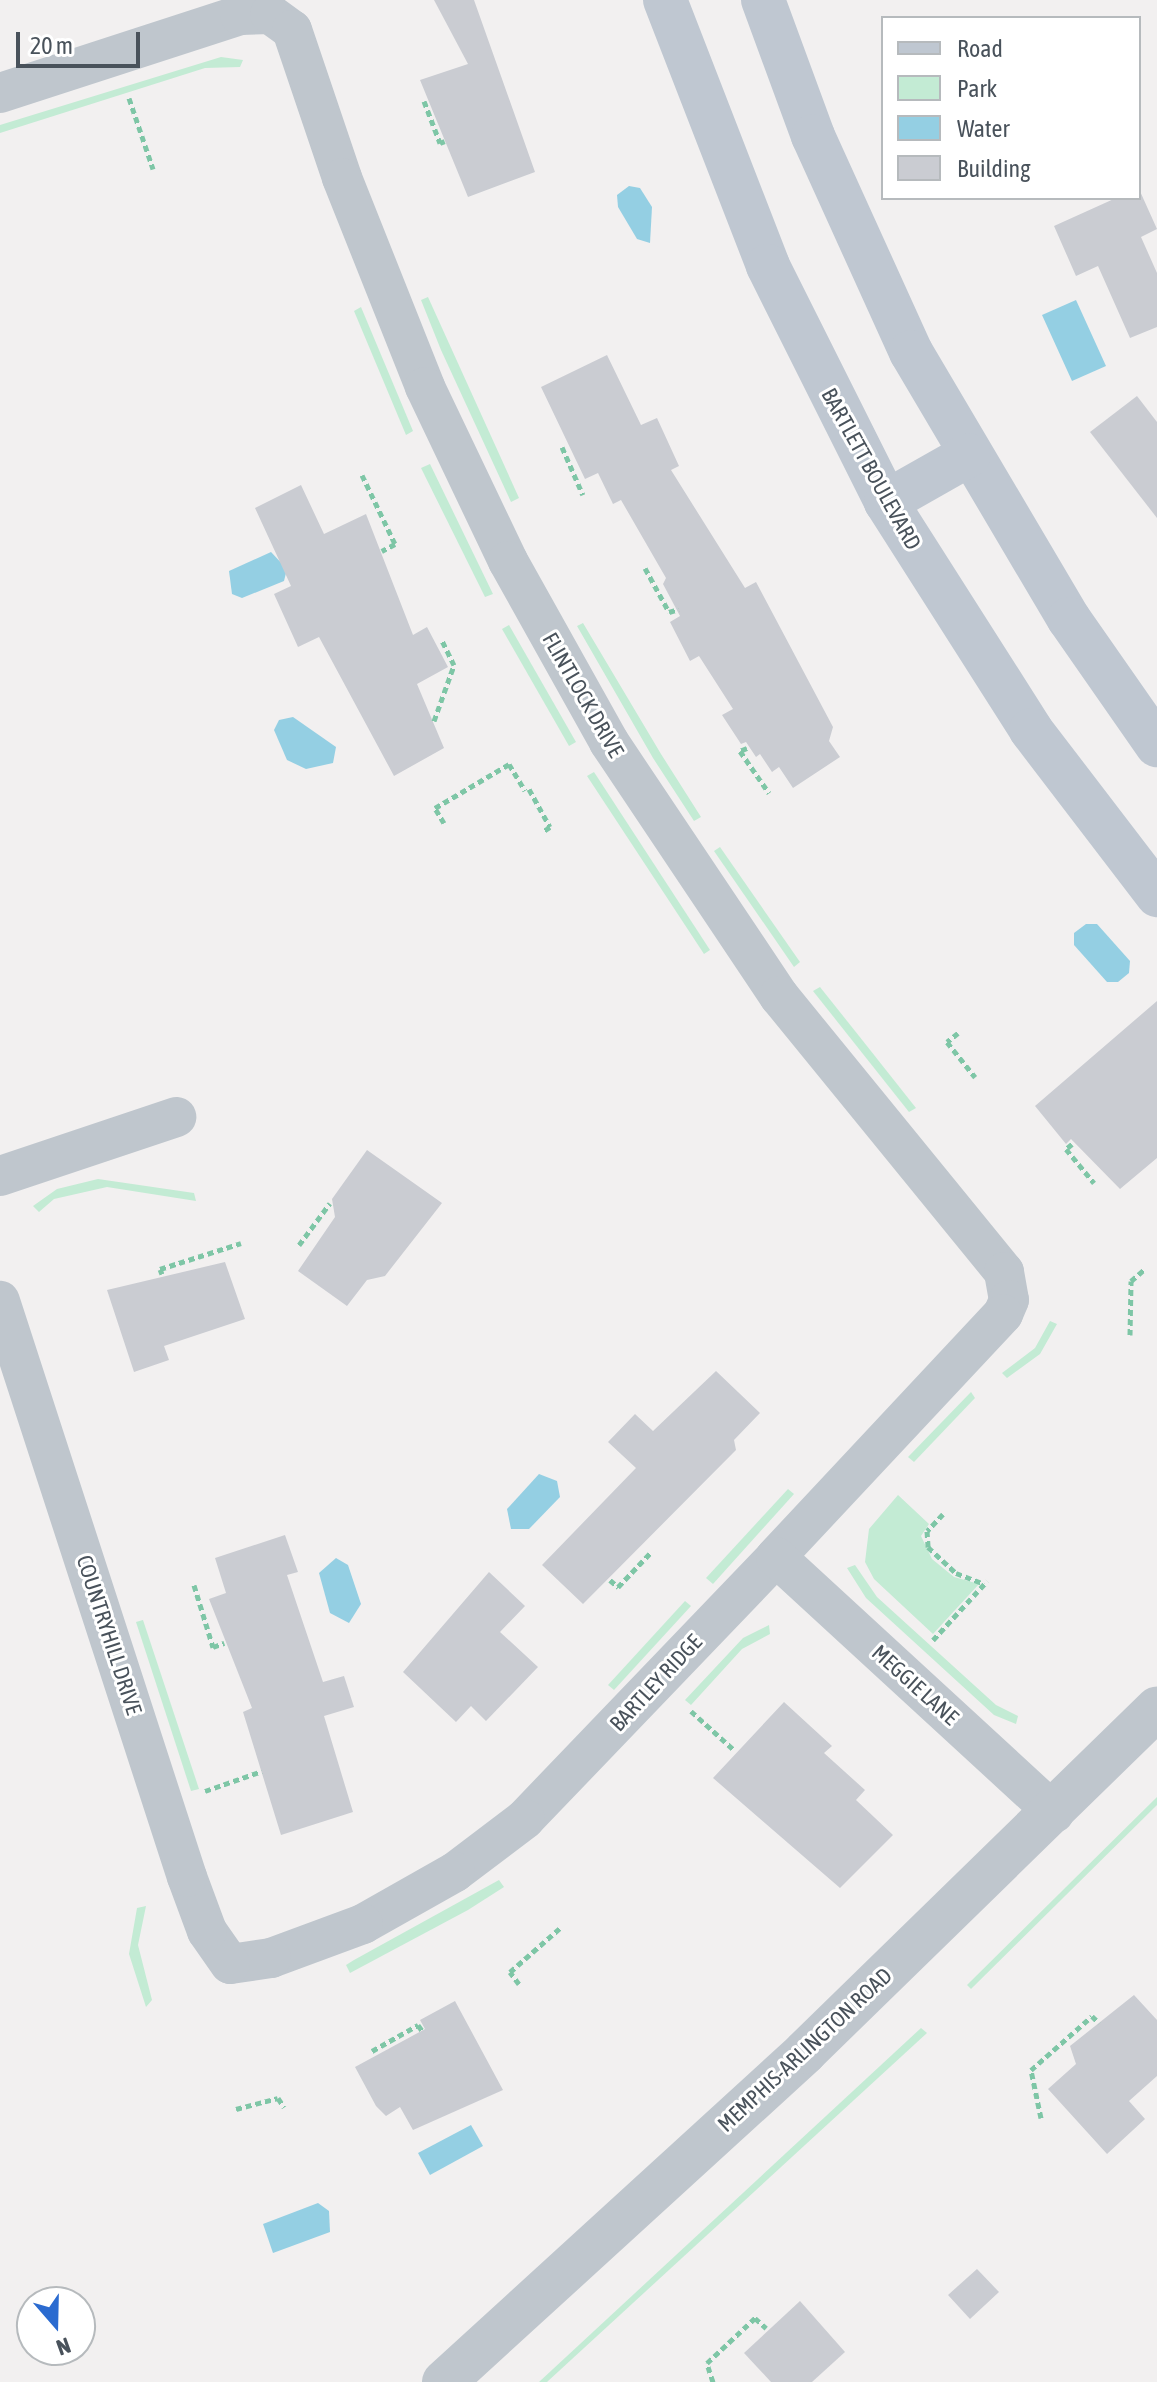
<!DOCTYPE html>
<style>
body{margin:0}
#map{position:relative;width:1157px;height:2382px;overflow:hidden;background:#f2f0f0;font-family:"Asap Condensed",sans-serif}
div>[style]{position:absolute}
.green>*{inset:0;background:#c3ebd4}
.water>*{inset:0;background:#94cfe3}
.building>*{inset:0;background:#caccd2}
.path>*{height:5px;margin-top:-2.5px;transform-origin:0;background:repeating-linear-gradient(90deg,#7ec6a6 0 6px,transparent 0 10px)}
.minor>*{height:40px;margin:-20px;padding:0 20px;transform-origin:20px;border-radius:20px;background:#bfc6cd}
.tertiary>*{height:44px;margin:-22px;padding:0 22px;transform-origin:22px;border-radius:22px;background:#bfc6cd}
.secondary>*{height:44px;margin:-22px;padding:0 22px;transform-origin:22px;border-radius:22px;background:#bfc7d1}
span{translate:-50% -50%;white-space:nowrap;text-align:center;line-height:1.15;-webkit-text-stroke:6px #fff;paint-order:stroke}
.street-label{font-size:22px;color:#49525b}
.legend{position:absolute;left:881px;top:16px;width:260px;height:184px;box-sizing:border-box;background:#fff;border:2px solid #b6babd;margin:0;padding:10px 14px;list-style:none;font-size:24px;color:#49525b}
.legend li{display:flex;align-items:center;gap:16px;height:40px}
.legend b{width:40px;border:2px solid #b6babd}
.north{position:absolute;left:16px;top:2286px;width:80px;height:80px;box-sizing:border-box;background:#fff;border:2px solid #b6babd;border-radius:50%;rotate:160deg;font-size:22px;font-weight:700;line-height:32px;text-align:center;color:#49525b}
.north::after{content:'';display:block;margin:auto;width:28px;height:36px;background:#2b6bd0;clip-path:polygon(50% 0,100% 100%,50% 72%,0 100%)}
.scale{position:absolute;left:16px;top:32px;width:124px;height:36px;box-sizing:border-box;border:4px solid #49525b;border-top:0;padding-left:10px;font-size:24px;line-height:28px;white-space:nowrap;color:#49525b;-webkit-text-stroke:6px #fff;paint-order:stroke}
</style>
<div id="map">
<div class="green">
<div style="clip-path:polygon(221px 57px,243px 60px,240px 67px,205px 68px,0 133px,0 125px)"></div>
<div style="clip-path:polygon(428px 297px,519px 498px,511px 502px,441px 350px,421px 300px)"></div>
<div style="clip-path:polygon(361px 307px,413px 431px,406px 435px,354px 311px)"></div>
<div style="clip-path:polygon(430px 464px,493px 594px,485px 597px,421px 468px)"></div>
<div style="clip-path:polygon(583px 623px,661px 754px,701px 817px,694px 821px,653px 758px,577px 626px)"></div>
<div style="clip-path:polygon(509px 625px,576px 742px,569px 746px,502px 629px)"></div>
<div style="clip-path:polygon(594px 772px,710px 950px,704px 954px,587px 776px)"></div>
<div style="clip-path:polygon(720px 847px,800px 962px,794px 967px,714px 851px)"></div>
<div style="clip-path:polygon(820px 987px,863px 1041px,916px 1108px,909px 1112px,813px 991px)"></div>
<div style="clip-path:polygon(98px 1179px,194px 1193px,196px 1201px,107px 1187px,54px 1199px,39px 1212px,33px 1206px,57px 1189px)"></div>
<div style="clip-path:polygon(1050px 1321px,1057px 1324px,1040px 1354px,1007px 1378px,1002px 1373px,1035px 1348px)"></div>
<div style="clip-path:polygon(971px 1392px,975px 1398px,914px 1462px,908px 1457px)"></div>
<div style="clip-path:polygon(788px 1489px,794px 1494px,713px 1584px,706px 1578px)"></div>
<div style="clip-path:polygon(898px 1495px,929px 1524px,921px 1536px,932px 1559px,954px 1577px,979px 1584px,933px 1634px,874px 1579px,865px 1562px,869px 1529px)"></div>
<div style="clip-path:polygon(855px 1565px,877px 1597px,996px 1705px,1018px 1716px,1016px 1724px,994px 1715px,866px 1598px,847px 1568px)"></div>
<div style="clip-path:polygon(685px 1601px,691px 1606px,614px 1690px,608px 1685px)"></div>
<div style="clip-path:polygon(143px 1620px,199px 1789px,191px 1791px,136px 1622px)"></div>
<div style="clip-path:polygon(769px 1625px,770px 1634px,742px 1649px,691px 1705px,685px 1700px,743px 1638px)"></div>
<div style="clip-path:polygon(1157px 1797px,1157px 1805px,971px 1989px,967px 1985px)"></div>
<div style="clip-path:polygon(499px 1880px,504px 1887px,468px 1910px,350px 1973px,346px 1965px,354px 1960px)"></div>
<div style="clip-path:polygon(146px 1906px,138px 1945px,152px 2000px,146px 2007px,129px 1954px,137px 1908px)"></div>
<div style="clip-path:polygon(921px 2028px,927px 2033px,547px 2382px,539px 2382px)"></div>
</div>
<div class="water">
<div style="clip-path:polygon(629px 186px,640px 188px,652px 207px,650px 243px,637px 239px,618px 207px,617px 195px)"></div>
<div style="clip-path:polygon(1076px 300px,1106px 366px,1072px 381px,1042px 315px)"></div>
<div style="clip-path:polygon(271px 552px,287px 569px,284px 581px,242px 598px,232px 594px,229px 571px)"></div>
<div style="clip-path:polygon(293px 717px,336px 747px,333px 763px,306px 769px,287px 760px,274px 730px,279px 720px)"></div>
<div style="clip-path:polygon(1086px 924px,1097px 924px,1130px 961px,1129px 973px,1118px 982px,1107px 982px,1074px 945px,1074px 933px)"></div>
<div style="clip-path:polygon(539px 1474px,557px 1481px,560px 1497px,529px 1529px,511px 1529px,507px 1509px)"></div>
<div style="clip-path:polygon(336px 1558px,348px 1565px,361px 1604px,349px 1623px,330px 1613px,319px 1573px)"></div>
<div style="clip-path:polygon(471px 2125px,483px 2146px,430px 2175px,418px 2153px)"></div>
<div style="clip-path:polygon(318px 2203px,329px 2211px,330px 2232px,273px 2253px,263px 2224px)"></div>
</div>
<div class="building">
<div style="clip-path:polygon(434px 0,474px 0,535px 172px,468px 197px,420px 80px,468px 64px)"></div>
<div style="clip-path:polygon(1139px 189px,1157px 229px,1141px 237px,1157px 273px,1157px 327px,1130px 338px,1098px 266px,1076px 276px,1054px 226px,1116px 198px,1139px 198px)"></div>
<div style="clip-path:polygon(607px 355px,641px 425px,657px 418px,679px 466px,671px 470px,745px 588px,756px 582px,833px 727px,829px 741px,840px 757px,793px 788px,779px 767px,772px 772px,760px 754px,756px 757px,746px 742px,741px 744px,722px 715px,733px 709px,699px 656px,690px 661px,670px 622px,680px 616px,663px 584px,666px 578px,621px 500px,613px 504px,598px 473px,585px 479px,541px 387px)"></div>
<div style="clip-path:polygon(1137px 396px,1157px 422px,1157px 518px,1090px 432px)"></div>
<div style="clip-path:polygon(301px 485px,324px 534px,366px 514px,413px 635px,427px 627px,448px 667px,417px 684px,444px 748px,394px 776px,319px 637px,298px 647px,274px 594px,291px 586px,255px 508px)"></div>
<div style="clip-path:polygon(1157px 1001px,1157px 1158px,1120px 1189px,1071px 1139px,1066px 1144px,1035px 1106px)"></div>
<div style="clip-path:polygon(367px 1150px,442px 1203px,385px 1276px,367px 1280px,347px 1306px,298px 1271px,335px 1217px,332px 1199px)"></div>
<div style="clip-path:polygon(225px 1262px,245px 1319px,164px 1346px,169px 1360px,134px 1372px,107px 1290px)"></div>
<div style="clip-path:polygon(716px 1371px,760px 1413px,734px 1440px,736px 1450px,583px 1604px,542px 1565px,636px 1468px,608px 1442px,635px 1414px,653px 1431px)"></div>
<div style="clip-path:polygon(285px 1535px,298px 1572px,287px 1575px,323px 1682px,344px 1676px,354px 1707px,324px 1716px,353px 1812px,281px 1835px,243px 1712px,252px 1708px,209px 1599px,226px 1593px,215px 1558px)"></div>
<div style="clip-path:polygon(489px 1572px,525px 1606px,500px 1632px,538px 1667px,486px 1721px,471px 1706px,456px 1722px,403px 1672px)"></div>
<div style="clip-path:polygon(784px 1702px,832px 1746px,824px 1753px,865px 1790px,856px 1800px,893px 1835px,840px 1888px,713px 1778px)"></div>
<div style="clip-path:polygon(1134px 1995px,1157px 2020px,1157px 2076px,1129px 2101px,1145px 2119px,1107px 2154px,1048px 2089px,1076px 2064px,1070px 2046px)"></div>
<div style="clip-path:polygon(455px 2001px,503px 2090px,413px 2130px,400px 2107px,386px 2116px,376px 2106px,355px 2067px,425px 2029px,420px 2020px)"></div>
<div style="clip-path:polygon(977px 2269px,999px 2292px,970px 2319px,948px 2295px)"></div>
<div style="clip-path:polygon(800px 2301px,845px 2352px,812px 2382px,771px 2382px,744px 2353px)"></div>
</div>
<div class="path">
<div style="left:129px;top:98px;width:75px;rotate:71.3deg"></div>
<div style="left:424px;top:101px;width:45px;rotate:69.1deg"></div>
<div style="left:440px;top:143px;width:5px;rotate:-22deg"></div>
<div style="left:562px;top:447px;width:52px;rotate:66.4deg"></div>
<div style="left:362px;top:475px;width:76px;rotate:64.4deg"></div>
<div style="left:395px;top:544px;width:15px;rotate:152deg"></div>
<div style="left:645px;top:568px;width:50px;rotate:61.4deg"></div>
<div style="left:669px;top:612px;width:10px;rotate:-17deg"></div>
<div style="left:434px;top:721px;width:59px;rotate:-70.3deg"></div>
<div style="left:454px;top:665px;width:28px;rotate:-116deg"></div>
<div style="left:747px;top:748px;width:8px;rotate:157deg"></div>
<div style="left:740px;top:751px;width:51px;rotate:55.4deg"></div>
<div style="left:529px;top:789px;width:43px;rotate:61.1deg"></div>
<div style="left:550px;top:827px;width:9px;rotate:148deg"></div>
<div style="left:444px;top:823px;width:17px;rotate:-121deg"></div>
<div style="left:435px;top:808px;width:86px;rotate:-30.7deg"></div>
<div style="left:509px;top:764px;width:31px;rotate:59deg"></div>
<div style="left:958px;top:1033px;width:14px;rotate:141deg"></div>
<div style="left:947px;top:1042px;width:45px;rotate:51.3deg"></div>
<div style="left:1072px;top:1144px;width:8px;rotate:140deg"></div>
<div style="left:1066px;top:1149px;width:44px;rotate:50.5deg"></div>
<div style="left:299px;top:1245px;width:52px;rotate:-53.6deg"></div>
<div style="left:162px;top:1274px;width:5px;rotate:-112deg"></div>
<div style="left:160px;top:1269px;width:85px;rotate:-17.8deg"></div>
<div style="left:1130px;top:1335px;width:54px;rotate:-88.9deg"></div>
<div style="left:1131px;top:1281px;width:18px;rotate:-41deg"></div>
<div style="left:943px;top:1514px;width:23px;rotate:133deg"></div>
<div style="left:927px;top:1531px;width:16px;rotate:86deg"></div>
<div style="left:928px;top:1547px;width:38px;rotate:43deg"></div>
<div style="left:956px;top:1573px;width:30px;rotate:21deg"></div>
<div style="left:610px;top:1580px;width:11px;rotate:41deg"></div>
<div style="left:618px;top:1587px;width:50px;rotate:-46.6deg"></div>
<div style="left:194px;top:1585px;width:65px;rotate:73deg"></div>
<div style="left:213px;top:1647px;width:12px;rotate:-20deg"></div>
<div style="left:933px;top:1640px;width:80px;rotate:-47.5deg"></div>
<div style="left:691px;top:1711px;width:58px;rotate:42.2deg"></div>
<div style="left:205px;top:1791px;width:60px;rotate:-19.3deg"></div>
<div style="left:519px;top:1984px;width:15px;rotate:-127deg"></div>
<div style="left:510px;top:1972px;width:68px;rotate:-41.4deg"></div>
<div style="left:372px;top:2051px;width:53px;rotate:-29.5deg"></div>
<div style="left:418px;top:2025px;width:9px;rotate:54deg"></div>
<div style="left:236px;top:2109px;width:43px;rotate:-14.7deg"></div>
<div style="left:278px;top:2098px;width:11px;rotate:56deg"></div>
<div style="left:1041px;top:2118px;width:49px;rotate:-101.8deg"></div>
<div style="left:1031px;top:2070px;width:81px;rotate:-41.5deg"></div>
<div style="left:1092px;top:2016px;width:10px;rotate:45deg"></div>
<div style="left:713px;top:2382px;width:20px;rotate:-108deg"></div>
<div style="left:707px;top:2363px;width:66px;rotate:-43.2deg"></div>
<div style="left:755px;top:2318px;width:15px;rotate:42deg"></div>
</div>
<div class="minor">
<div style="left:0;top:93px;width:252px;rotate:-18deg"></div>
<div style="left:240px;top:15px;width:30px;rotate:-2deg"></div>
<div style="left:270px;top:14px;width:27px;rotate:36deg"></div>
<div style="left:292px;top:30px;width:156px;rotate:71.3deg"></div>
<div style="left:342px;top:178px;width:225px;rotate:68.3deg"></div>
<div style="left:425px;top:387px;width:193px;rotate:64.5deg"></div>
<div style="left:508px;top:561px;width:207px;rotate:60.8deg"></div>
<div style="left:609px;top:742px;width:306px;rotate:56.2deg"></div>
<div style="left:779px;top:996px;width:356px;rotate:50.8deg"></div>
<div style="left:1004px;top:1272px;width:28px;rotate:80deg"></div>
<div style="left:1009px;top:1300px;width:15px;rotate:113deg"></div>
<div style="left:1003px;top:1314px;width:333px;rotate:133.1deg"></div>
<div style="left:776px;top:1557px;width:363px;rotate:133.8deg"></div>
<div style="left:525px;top:1819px;width:88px;rotate:142.9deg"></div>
<div style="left:455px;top:1872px;width:106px;rotate:150.5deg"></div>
<div style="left:363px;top:1924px;width:98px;rotate:159.7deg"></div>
<div style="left:271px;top:1958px;width:41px;rotate:171.7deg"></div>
<div style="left:230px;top:1964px;width:40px;rotate:-124.9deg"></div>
<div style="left:207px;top:1931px;width:58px;rotate:-110.3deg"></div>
<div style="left:187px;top:1877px;width:606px;rotate:-107.99deg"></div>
<div style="left:0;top:1176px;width:186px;rotate:-18.5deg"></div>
<div style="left:776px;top:1557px;width:378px;rotate:42.6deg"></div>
</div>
<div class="tertiary">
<div style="left:444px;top:2382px;width:489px;rotate:-42.4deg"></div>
<div style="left:805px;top:2052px;width:492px;rotate:-44.3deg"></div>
</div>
<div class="secondary">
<div style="left:665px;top:0;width:285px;rotate:68.8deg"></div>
<div style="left:768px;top:266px;width:264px;rotate:63.4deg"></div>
<div style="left:886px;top:502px;width:270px;rotate:57.5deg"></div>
<div style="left:1031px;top:730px;width:208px;rotate:52.6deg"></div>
<div style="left:763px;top:0;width:145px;rotate:69.8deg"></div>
<div style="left:813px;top:136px;width:237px;rotate:65.6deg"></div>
<div style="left:911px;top:352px;width:310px;rotate:59.4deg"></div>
<div style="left:1069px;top:619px;width:154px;rotate:55.1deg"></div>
<div style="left:886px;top:502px;width:95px;rotate:-29.5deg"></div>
</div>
<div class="street-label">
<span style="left:871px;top:469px;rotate:61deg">BARTLETT BOULEVARD</span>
<span style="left:583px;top:695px;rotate:60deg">FLINTLOCK DRIVE</span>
<span style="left:109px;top:1635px;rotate:72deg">COUNTRYHILL DRIVE</span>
<span style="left:656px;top:1683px;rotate:-47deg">BARTLEY RIDGE</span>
<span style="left:915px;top:1685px;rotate:42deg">MEGGIE LANE</span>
<span style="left:805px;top:2050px;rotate:-43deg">MEMPHIS-ARLINGTON ROAD</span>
</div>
<ul class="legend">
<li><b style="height:10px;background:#bfc7d1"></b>Road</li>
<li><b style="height:22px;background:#c3ebd4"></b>Park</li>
<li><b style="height:22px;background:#94cfe3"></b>Water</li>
<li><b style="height:22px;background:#caccd2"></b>Building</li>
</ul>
<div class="north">N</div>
<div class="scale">20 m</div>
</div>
